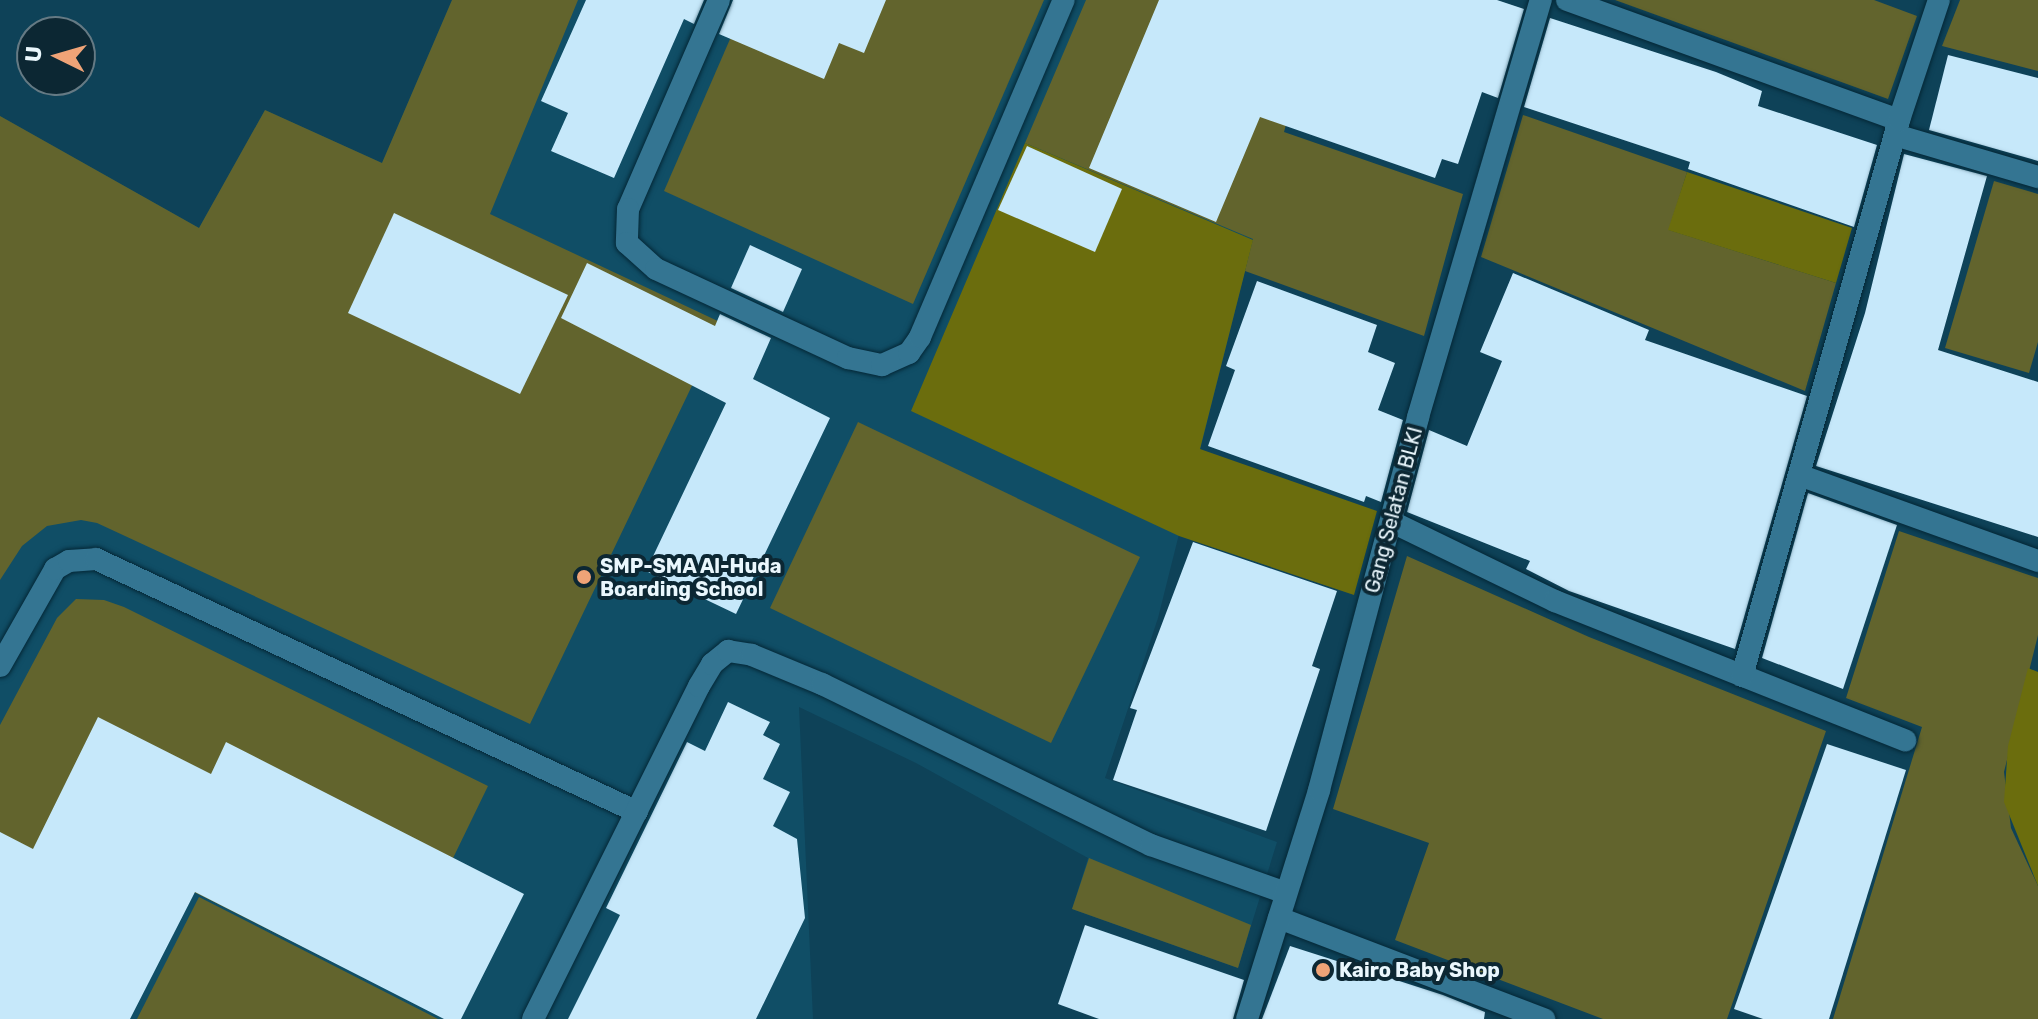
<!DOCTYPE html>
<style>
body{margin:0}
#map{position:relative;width:2038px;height:1019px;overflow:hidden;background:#0e4258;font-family:Rubik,sans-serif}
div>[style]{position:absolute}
.built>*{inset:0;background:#104e66}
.green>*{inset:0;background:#62642d}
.forest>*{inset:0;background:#6b6d0d}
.building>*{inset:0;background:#c6e8fa}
.roads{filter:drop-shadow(0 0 2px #042736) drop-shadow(0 0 2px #042736)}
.service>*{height:22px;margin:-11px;padding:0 11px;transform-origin:11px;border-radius:11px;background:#347592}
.minor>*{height:22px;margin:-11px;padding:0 11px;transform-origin:11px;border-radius:11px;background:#347592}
.dots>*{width:22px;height:22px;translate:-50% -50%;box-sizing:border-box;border:4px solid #0c2733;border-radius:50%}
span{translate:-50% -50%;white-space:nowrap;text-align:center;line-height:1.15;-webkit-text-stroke:8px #0c2733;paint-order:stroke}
.street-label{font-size:20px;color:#eaf7fd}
.poi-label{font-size:20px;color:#eaf7fd;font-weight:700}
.left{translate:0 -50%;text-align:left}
.north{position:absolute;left:16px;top:16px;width:80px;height:80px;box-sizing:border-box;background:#0c2733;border:2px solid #657a84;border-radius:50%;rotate:275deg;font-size:22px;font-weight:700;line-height:32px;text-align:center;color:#eaf7fd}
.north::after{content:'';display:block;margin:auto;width:28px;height:36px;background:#efa377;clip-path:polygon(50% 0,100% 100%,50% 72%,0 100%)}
</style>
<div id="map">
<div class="built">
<div style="clip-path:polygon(452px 0,1320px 0,1245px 271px,1158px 618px,1105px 778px,1277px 842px,1238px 968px,1072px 909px,1088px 858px,916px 763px,799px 707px,813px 1019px,0 1019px,0 116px,199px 228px,265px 110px,382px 163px)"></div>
</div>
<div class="green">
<div style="clip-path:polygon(452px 0,578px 0,490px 214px,722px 323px,530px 724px,97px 523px,81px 520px,47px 526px,22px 546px,0 580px,0 116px,199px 228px,265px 110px,382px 163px)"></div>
<div style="clip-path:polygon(747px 0,1044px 0,913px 304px,664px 191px)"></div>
<div style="clip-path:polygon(1086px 0,1320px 0,1284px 132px,1463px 194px,1424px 336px,1245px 271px,1253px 239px,1025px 143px)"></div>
<div style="clip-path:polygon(1615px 0,1874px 0,1917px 16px,1888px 99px)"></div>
<div style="clip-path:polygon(1960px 0,2038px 0,2038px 71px,1942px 46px)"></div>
<div style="clip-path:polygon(1523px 115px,1687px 172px,1669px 230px,1836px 283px,1805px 391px,1481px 257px)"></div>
<div style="clip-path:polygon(1994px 181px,2038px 194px,2038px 342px,2029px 373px,1945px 348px)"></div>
<div style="clip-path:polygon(858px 422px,1140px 557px,1051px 743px,770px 608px)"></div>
<div style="clip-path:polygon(1899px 531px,2038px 578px,2038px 635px,2004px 772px,2011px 828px,2038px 886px,2038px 1019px,1833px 1019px,1922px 727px,1846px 698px)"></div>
<div style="clip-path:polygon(1407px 556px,1589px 637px,1826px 731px,1727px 1019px,1603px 1019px,1395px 940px,1429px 843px,1333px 809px)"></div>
<div style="clip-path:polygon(76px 599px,104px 600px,124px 607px,488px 786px,389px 990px,156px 873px,0 1019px,0 725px,57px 618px)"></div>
<div style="clip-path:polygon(1089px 858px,1251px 925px,1238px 968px,1072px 909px)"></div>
<div style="clip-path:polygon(199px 897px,438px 1019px,137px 1019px)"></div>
</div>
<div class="forest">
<div style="clip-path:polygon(1025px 143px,1253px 240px,1200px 449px,1377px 511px,1354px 595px,1179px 536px,911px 411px)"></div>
<div style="clip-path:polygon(1687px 172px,1852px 228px,1836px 283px,1668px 230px)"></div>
<div style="clip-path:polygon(2028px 668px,2038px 672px,2038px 886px,2004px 802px,2008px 746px)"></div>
</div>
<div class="building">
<div style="clip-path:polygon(586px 0,704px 0,694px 24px,684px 19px,614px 178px,551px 151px,568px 113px,541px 101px)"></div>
<div style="clip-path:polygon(733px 0,886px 0,864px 53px,839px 43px,824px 79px,719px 34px)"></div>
<div style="clip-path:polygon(1159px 0,1497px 0,1524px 9px,1498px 98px,1482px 92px,1458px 164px,1442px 159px,1435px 178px,1260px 117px,1216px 222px,1089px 168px)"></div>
<div style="clip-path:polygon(1550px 18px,1716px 72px,1762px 91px,1758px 106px,1877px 145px,1854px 227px,1688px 169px,1690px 162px,1524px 107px)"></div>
<div style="clip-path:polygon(1948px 55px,2038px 78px,2038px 161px,1929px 130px)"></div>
<div style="clip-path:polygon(1027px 146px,1122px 189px,1095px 252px,998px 210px)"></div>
<div style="clip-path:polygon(1904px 154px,1987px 176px,1938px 350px,2038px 382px,2038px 537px,1816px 466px,1865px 313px)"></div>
<div style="clip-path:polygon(394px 213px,568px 295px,520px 394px,348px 313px)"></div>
<div style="clip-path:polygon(750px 245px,802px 269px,783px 312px,731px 288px)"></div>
<div style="clip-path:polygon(587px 263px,715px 326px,720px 314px,771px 338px,753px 379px,830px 418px,736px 614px,646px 571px,726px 403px,561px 318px)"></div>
<div style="clip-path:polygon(1513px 273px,1649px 330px,1645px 340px,1807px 396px,1735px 649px,1569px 591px,1526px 569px,1530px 561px,1407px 512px,1429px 430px,1467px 446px,1502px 361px,1480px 352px)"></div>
<div style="clip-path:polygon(1257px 281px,1377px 325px,1368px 352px,1395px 363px,1378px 410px,1403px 420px,1381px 502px,1366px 496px,1364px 502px,1208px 446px,1235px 370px,1226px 366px)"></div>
<div style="clip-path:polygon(1808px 493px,1897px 525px,1843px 689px,1762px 658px)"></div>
<div style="clip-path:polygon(1193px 542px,1337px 591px,1312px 666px,1320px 669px,1266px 831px,1113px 780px,1137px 710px,1130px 708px)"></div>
<div style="clip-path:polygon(728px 702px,770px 722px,763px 735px,780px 744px,763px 779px,790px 792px,773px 826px,797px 839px,805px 918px,756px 1019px,568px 1019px,620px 915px,606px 908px,687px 742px,705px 751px)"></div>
<div style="clip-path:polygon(98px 717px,211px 774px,226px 742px,524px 894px,461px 1019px,444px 1019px,195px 892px,130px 1019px,0 1019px,0 832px,33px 849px)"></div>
<div style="clip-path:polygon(1827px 744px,1906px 770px,1829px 1019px,1763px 1019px,1734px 1009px)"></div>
<div style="clip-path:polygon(1085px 925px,1244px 980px,1233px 1019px,1099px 1019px,1058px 1004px)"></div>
<div style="clip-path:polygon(1290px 946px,1443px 995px,1485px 1012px,1484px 1019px,1262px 1019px)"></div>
</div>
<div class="roads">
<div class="service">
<div style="left:719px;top:0;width:228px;rotate:113.5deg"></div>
<div style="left:628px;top:209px;width:34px;rotate:92deg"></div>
<div style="left:627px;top:243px;width:39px;rotate:42deg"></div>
<div style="left:656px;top:269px;width:212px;rotate:24.9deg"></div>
<div style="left:848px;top:358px;width:35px;rotate:12deg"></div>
<div style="left:882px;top:365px;width:30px;rotate:-24deg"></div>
<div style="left:909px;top:353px;width:19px;rotate:-55deg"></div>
<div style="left:920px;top:337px;width:366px;rotate:-66.9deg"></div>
<div style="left:1895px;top:135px;width:149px;rotate:16.4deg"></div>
<div style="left:0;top:666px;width:112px;rotate:-60.4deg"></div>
<div style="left:55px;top:569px;width:16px;rotate:-30deg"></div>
<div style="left:69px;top:561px;width:27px;rotate:-4deg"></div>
<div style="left:96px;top:559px;width:597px;rotate:25.06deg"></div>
<div style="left:533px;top:1019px;width:372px;rotate:-63.5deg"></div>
<div style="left:699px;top:686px;width:26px;rotate:-59deg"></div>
<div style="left:712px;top:664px;width:21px;rotate:-39deg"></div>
<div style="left:728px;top:651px;width:24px;rotate:9deg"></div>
<div style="left:752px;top:655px;width:76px;rotate:22.5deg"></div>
<div style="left:822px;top:684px;width:366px;rotate:26.1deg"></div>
<div style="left:1151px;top:845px;width:143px;rotate:19.6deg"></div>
</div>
<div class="minor">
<div style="left:1567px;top:0;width:353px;rotate:19.9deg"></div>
<div style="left:1799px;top:475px;width:254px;rotate:19.8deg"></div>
<div style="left:1392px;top:522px;width:181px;rotate:25.9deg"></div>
<div style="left:1555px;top:601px;width:377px;rotate:21.7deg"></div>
<div style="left:1742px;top:676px;width:578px;rotate:-74.23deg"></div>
<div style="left:1899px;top:120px;width:126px;rotate:-71.6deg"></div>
<div style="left:1279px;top:918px;width:284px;rotate:20.9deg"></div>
<div style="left:1247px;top:1019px;width:240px;rotate:-72.5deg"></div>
<div style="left:1319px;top:790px;width:386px;rotate:-75.1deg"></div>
<div style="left:1418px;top:417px;width:435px;rotate:-73.6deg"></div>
</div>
</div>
<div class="dots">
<div style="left:584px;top:577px;background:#efa377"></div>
<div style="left:1323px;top:970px;background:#efa377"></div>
</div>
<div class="street-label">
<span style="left:1394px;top:510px;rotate:-75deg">Gang Selatan BLKI</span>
</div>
<div class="poi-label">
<span class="left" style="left:600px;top:578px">SMP-SMA Al-Huda<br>Boarding School</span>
<span class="left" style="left:1339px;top:970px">Kairo Baby Shop</span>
</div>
<div class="north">U</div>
</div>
